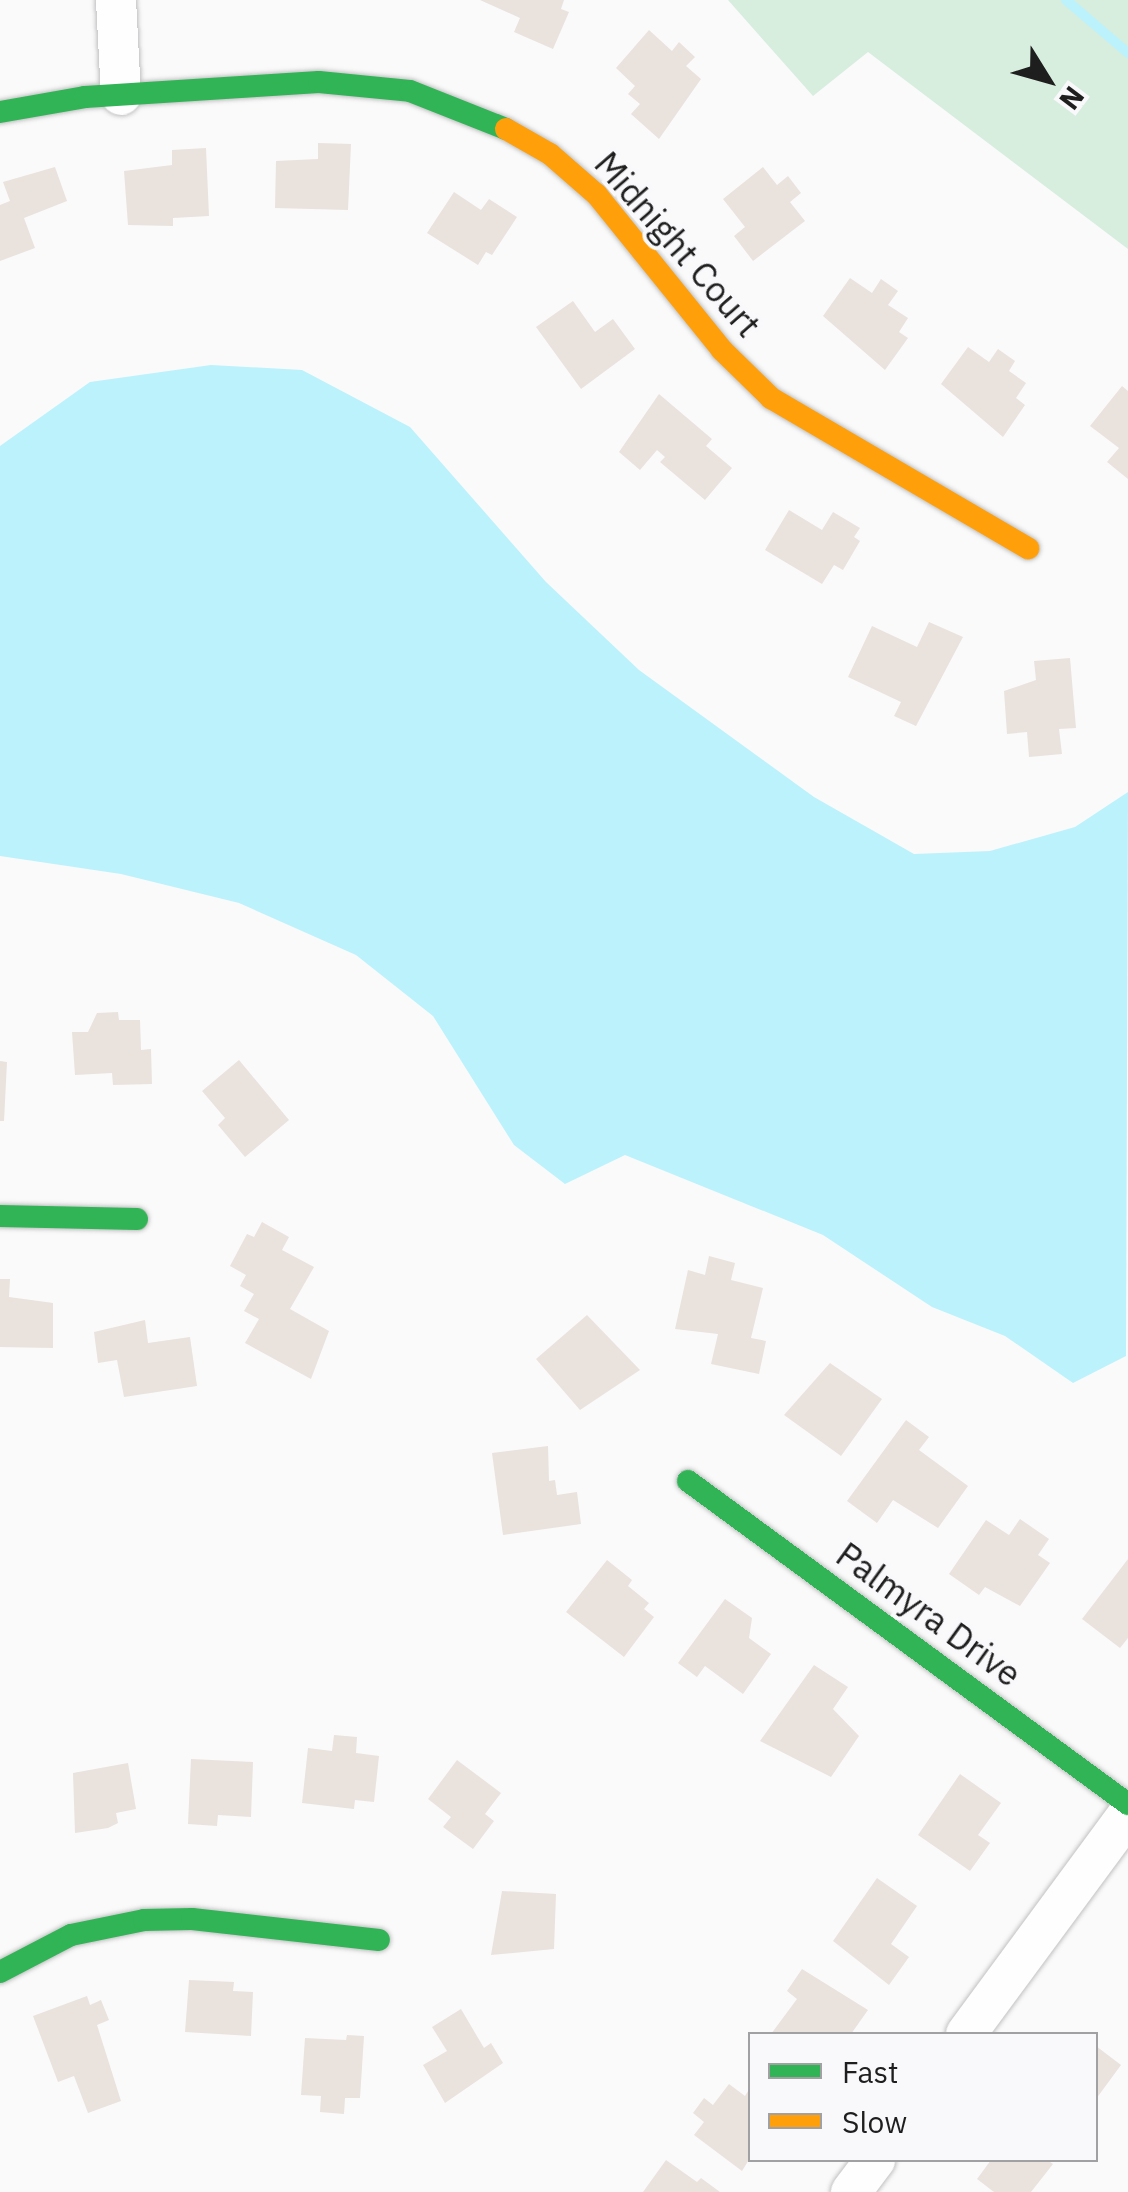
<!DOCTYPE html>
<style>
body{margin:0}
#map{position:relative;width:1128px;height:2192px;overflow:hidden;background:#fafafb;font-family:"IBM Plex Sans",sans-serif}
div>[style]{position:absolute}
.green>*{inset:0;background:#d7edde}
.water>*{inset:0;background:#bcf2fc}
.stream>*{height:10px;margin:-5px;padding:0 5px;transform-origin:5px;border-radius:5px;background:#bcf2fc}
.building>*{inset:0;background:#eae2dd}
.roads{filter:drop-shadow(0 0 2px #c1c1c2) drop-shadow(0 0 2px #c1c1c2)}
.street>*{height:40px;margin:-20px;padding:0 20px;transform-origin:20px;border-radius:20px;background:#fefefe}
.fast>*{height:22px;margin:-11px;padding:0 11px;transform-origin:11px;border-radius:11px;background:#30b455}
.slow>*{height:22px;margin:-11px;padding:0 11px;transform-origin:11px;border-radius:11px;background:#ff9f0a}
span{translate:-50% -50%;white-space:nowrap;text-align:center;line-height:1.15;-webkit-text-stroke:8px #f9f9fc;paint-order:stroke}
.street-label{font-size:35px;color:#1e1e1e}
.legend{position:absolute;left:748px;top:2032px;width:350px;height:130px;box-sizing:border-box;background:#f9f9fc;border:2px solid #a1a1a3;margin:0;padding:12px 18px;list-style:none;font-size:30px;color:#1e1e1e}
.legend li{display:flex;align-items:center;gap:20px;height:50px}
.legend b{width:50px;border:2px solid #a1a1a3}
.north{position:absolute;left:998px;top:30px;width:100px;height:100px;-webkit-text-stroke:8px #f9f9fc;paint-order:stroke;rotate:127deg;font-size:28px;font-weight:700;line-height:40px;text-align:center;color:#1e1e1e}
.north::after{content:'';display:block;margin:auto;width:35px;height:45px;background:#1e1e1e;clip-path:polygon(50% 0,100% 100%,50% 72%,0 100%)}
</style>
<div id="map">
<div class="green">
<div style="clip-path:polygon(728px 0,1128px 0,1128px 249px,868px 52px,813px 96px)"></div>
</div>
<div class="water">
<div style="clip-path:polygon(211px 365px,302px 370px,410px 427px,546px 582px,639px 670px,814px 797px,914px 854px,990px 851px,1075px 827px,1128px 792px,1126px 1356px,1073px 1383px,1005px 1336px,932px 1307px,823px 1235px,625px 1155px,565px 1184px,514px 1145px,433px 1016px,356px 955px,239px 903px,121px 874px,0 856px,0 446px,90px 382px)"></div>
</div>
<div class="stream">
<div style="left:1066px;top:0;width:82px;rotate:40.5deg"></div>
</div>
<div class="building">
<div style="clip-path:polygon(480px 0,564px 0,561px 9px,569px 12px,553px 49px,514px 32px,520px 18px)"></div>
<div style="clip-path:polygon(649px 30px,672px 51px,679px 42px,695px 57px,686px 66px,701px 79px,659px 139px,631px 114px,640px 104px,628px 94px,635px 86px,616px 68px)"></div>
<div style="clip-path:polygon(318px 143px,351px 144px,348px 210px,275px 208px,276px 161px,318px 159px)"></div>
<div style="clip-path:polygon(206px 148px,209px 216px,173px 218px,173px 226px,128px 225px,124px 171px,172px 165px,172px 150px)"></div>
<div style="clip-path:polygon(55px 167px,67px 201px,24px 218px,35px 248px,0 261px,0 205px,10px 201px,3px 182px)"></div>
<div style="clip-path:polygon(763px 167px,777px 185px,788px 176px,801px 193px,790px 202px,805px 221px,753px 261px,734px 236px,745px 227px,723px 199px)"></div>
<div style="clip-path:polygon(454px 192px,481px 210px,489px 199px,517px 217px,492px 255px,486px 252px,478px 265px,427px 233px)"></div>
<div style="clip-path:polygon(850px 278px,872px 293px,881px 279px,898px 291px,888px 305px,908px 318px,899px 332px,908px 338px,885px 370px,823px 316px)"></div>
<div style="clip-path:polygon(573px 301px,595px 332px,613px 319px,635px 349px,581px 389px,536px 327px)"></div>
<div style="clip-path:polygon(968px 347px,989px 362px,998px 349px,1015px 361px,1009px 371px,1026px 383px,1016px 398px,1025px 405px,1003px 437px,941px 384px)"></div>
<div style="clip-path:polygon(1122px 386px,1128px 391px,1128px 479px,1107px 462px,1119px 448px,1090px 426px)"></div>
<div style="clip-path:polygon(659px 394px,712px 439px,706px 446px,732px 468px,705px 500px,660px 462px,665px 457px,657px 450px,640px 470px,619px 452px)"></div>
<div style="clip-path:polygon(789px 510px,822px 530px,833px 512px,860px 528px,854px 537px,860px 541px,843px 570px,834px 565px,822px 584px,765px 550px)"></div>
<div style="clip-path:polygon(929px 622px,963px 637px,916px 726px,894px 716px,901px 702px,848px 677px,872px 626px,917px 647px)"></div>
<div style="clip-path:polygon(1070px 658px,1076px 728px,1059px 729px,1062px 754px,1029px 757px,1027px 732px,1007px 734px,1004px 691px,1036px 680px,1034px 661px)"></div>
<div style="clip-path:polygon(118px 1012px,119px 1020px,140px 1020px,141px 1050px,151px 1049px,152px 1084px,113px 1085px,112px 1073px,75px 1075px,72px 1032px,88px 1032px,97px 1013px)"></div>
<div style="clip-path:polygon(239px 1060px,289px 1120px,245px 1157px,218px 1125px,225px 1118px,202px 1091px)"></div>
<div style="clip-path:polygon(0 1061px,7px 1062px,4px 1121px,0 1121px)"></div>
<div style="clip-path:polygon(262px 1222px,289px 1237px,282px 1250px,314px 1267px,290px 1309px,329px 1331px,311px 1379px,245px 1343px,259px 1319px,244px 1311px,254px 1294px,240px 1286px,246px 1275px,230px 1266px,247px 1234px,254px 1237px)"></div>
<div style="clip-path:polygon(709px 1256px,735px 1263px,731px 1280px,763px 1288px,751px 1338px,766px 1341px,759px 1374px,711px 1364px,718px 1334px,675px 1329px,688px 1270px,705px 1275px)"></div>
<div style="clip-path:polygon(0 1279px,10px 1279px,9px 1297px,53px 1303px,53px 1348px,0 1347px)"></div>
<div style="clip-path:polygon(587px 1315px,640px 1370px,580px 1410px,536px 1359px)"></div>
<div style="clip-path:polygon(145px 1320px,148px 1343px,190px 1337px,197px 1386px,124px 1397px,117px 1360px,98px 1363px,94px 1332px)"></div>
<div style="clip-path:polygon(830px 1363px,882px 1399px,841px 1456px,784px 1415px)"></div>
<div style="clip-path:polygon(906px 1420px,929px 1437px,919px 1450px,968px 1486px,938px 1528px,893px 1500px,877px 1523px,847px 1501px)"></div>
<div style="clip-path:polygon(548px 1446px,549px 1481px,555px 1480px,557px 1495px,577px 1492px,581px 1524px,503px 1535px,492px 1453px)"></div>
<div style="clip-path:polygon(1020px 1519px,1049px 1539px,1038px 1555px,1050px 1563px,1020px 1606px,985px 1587px,979px 1595px,949px 1574px,986px 1520px,1009px 1535px)"></div>
<div style="clip-path:polygon(1128px 1559px,1128px 1638px,1120px 1648px,1082px 1619px)"></div>
<div style="clip-path:polygon(607px 1560px,632px 1580px,628px 1586px,649px 1603px,644px 1609px,654px 1617px,624px 1657px,566px 1612px)"></div>
<div style="clip-path:polygon(725px 1599px,752px 1618px,749px 1638px,771px 1654px,743px 1694px,705px 1666px,697px 1677px,678px 1663px)"></div>
<div style="clip-path:polygon(814px 1665px,848px 1687px,833px 1709px,859px 1736px,831px 1777px,760px 1741px)"></div>
<div style="clip-path:polygon(334px 1735px,357px 1737px,356px 1753px,379px 1756px,374px 1802px,355px 1800px,354px 1809px,302px 1803px,308px 1748px,332px 1751px)"></div>
<div style="clip-path:polygon(191px 1759px,253px 1762px,251px 1817px,218px 1815px,217px 1826px,188px 1824px)"></div>
<div style="clip-path:polygon(457px 1760px,501px 1793px,485px 1814px,494px 1821px,473px 1849px,443px 1827px,451px 1817px,428px 1799px)"></div>
<div style="clip-path:polygon(128px 1763px,136px 1809px,116px 1813px,118px 1823px,108px 1828px,75px 1833px,73px 1773px)"></div>
<div style="clip-path:polygon(960px 1774px,1001px 1803px,978px 1835px,990px 1843px,970px 1871px,918px 1835px)"></div>
<div style="clip-path:polygon(877px 1878px,917px 1906px,891px 1944px,909px 1957px,889px 1985px,833px 1941px)"></div>
<div style="clip-path:polygon(502px 1891px,556px 1894px,554px 1949px,491px 1955px)"></div>
<div style="clip-path:polygon(802px 1969px,868px 2010px,851px 2034px,771px 2034px,797px 1999px,787px 1991px)"></div>
<div style="clip-path:polygon(189px 1980px,234px 1982px,233px 1991px,253px 1992px,251px 2036px,185px 2032px)"></div>
<div style="clip-path:polygon(87px 1996px,90px 2005px,101px 2000px,109px 2020px,97px 2025px,121px 2101px,88px 2113px,74px 2076px,58px 2082px,33px 2016px)"></div>
<div style="clip-path:polygon(461px 2009px,484px 2048px,491px 2043px,503px 2063px,445px 2103px,423px 2065px,447px 2051px,432px 2027px)"></div>
<div style="clip-path:polygon(347px 2035px,364px 2036px,360px 2098px,345px 2098px,344px 2114px,320px 2112px,321px 2096px,301px 2095px,305px 2038px,346px 2040px)"></div>
<div style="clip-path:polygon(1096px 2046px,1121px 2065px,1096px 2099px)"></div>
<div style="clip-path:polygon(729px 2084px,745px 2096px,750px 2088px,750px 2158px,742px 2171px,694px 2135px,704px 2122px,693px 2113px,704px 2098px,713px 2105px)"></div>
<div style="clip-path:polygon(666px 2160px,697px 2182px,701px 2178px,720px 2192px,643px 2192px)"></div>
<div style="clip-path:polygon(991px 2160px,1047px 2160px,1053px 2164px,1031px 2192px,994px 2192px,977px 2179px)"></div>
</div>
<div class="roads">
<div class="street">
<div style="left:116px;top:0;width:95px;rotate:87deg"></div>
<div style="left:966px;top:2034px;width:273px;rotate:-53.6deg"></div>
<div style="left:851px;top:2192px;width:40px;rotate:-53deg"></div>
</div>
<div class="fast">
<div style="left:0;top:112px;width:86px;rotate:-10deg"></div>
<div style="left:85px;top:97px;width:234px;rotate:-3.7deg"></div>
<div style="left:319px;top:82px;width:91px;rotate:5.6deg"></div>
<div style="left:410px;top:91px;width:103px;rotate:21.6deg"></div>
<div style="left:0;top:1216px;width:137px;rotate:1.3deg"></div>
<div style="left:688px;top:1481px;width:546px;rotate:36.28deg"></div>
<div style="left:0;top:1972px;width:80px;rotate:-27.5deg"></div>
<div style="left:71px;top:1935px;width:75px;rotate:-11.6deg"></div>
<div style="left:144px;top:1920px;width:48px;rotate:-1.2deg"></div>
<div style="left:192px;top:1919px;width:188px;rotate:6.4deg"></div>
</div>
<div class="slow">
<div style="left:506px;top:129px;width:51px;rotate:29.6deg"></div>
<div style="left:550px;top:154px;width:62px;rotate:41.1deg"></div>
<div style="left:597px;top:195px;width:199px;rotate:51.1deg"></div>
<div style="left:722px;top:350px;width:69px;rotate:44.4deg"></div>
<div style="left:771px;top:398px;width:298px;rotate:30.3deg"></div>
</div>
</div>
<div class="street-label">
<span style="left:678px;top:244px;rotate:49deg">Midnight Court</span>
<span style="left:929px;top:1614px;rotate:36deg">Palmyra Drive</span>
</div>
<ul class="legend">
<li><b style="height:12px;background:#30b455"></b>Fast</li>
<li><b style="height:12px;background:#ff9f0a"></b>Slow</li>
</ul>
<div class="north">N</div>
</div>
